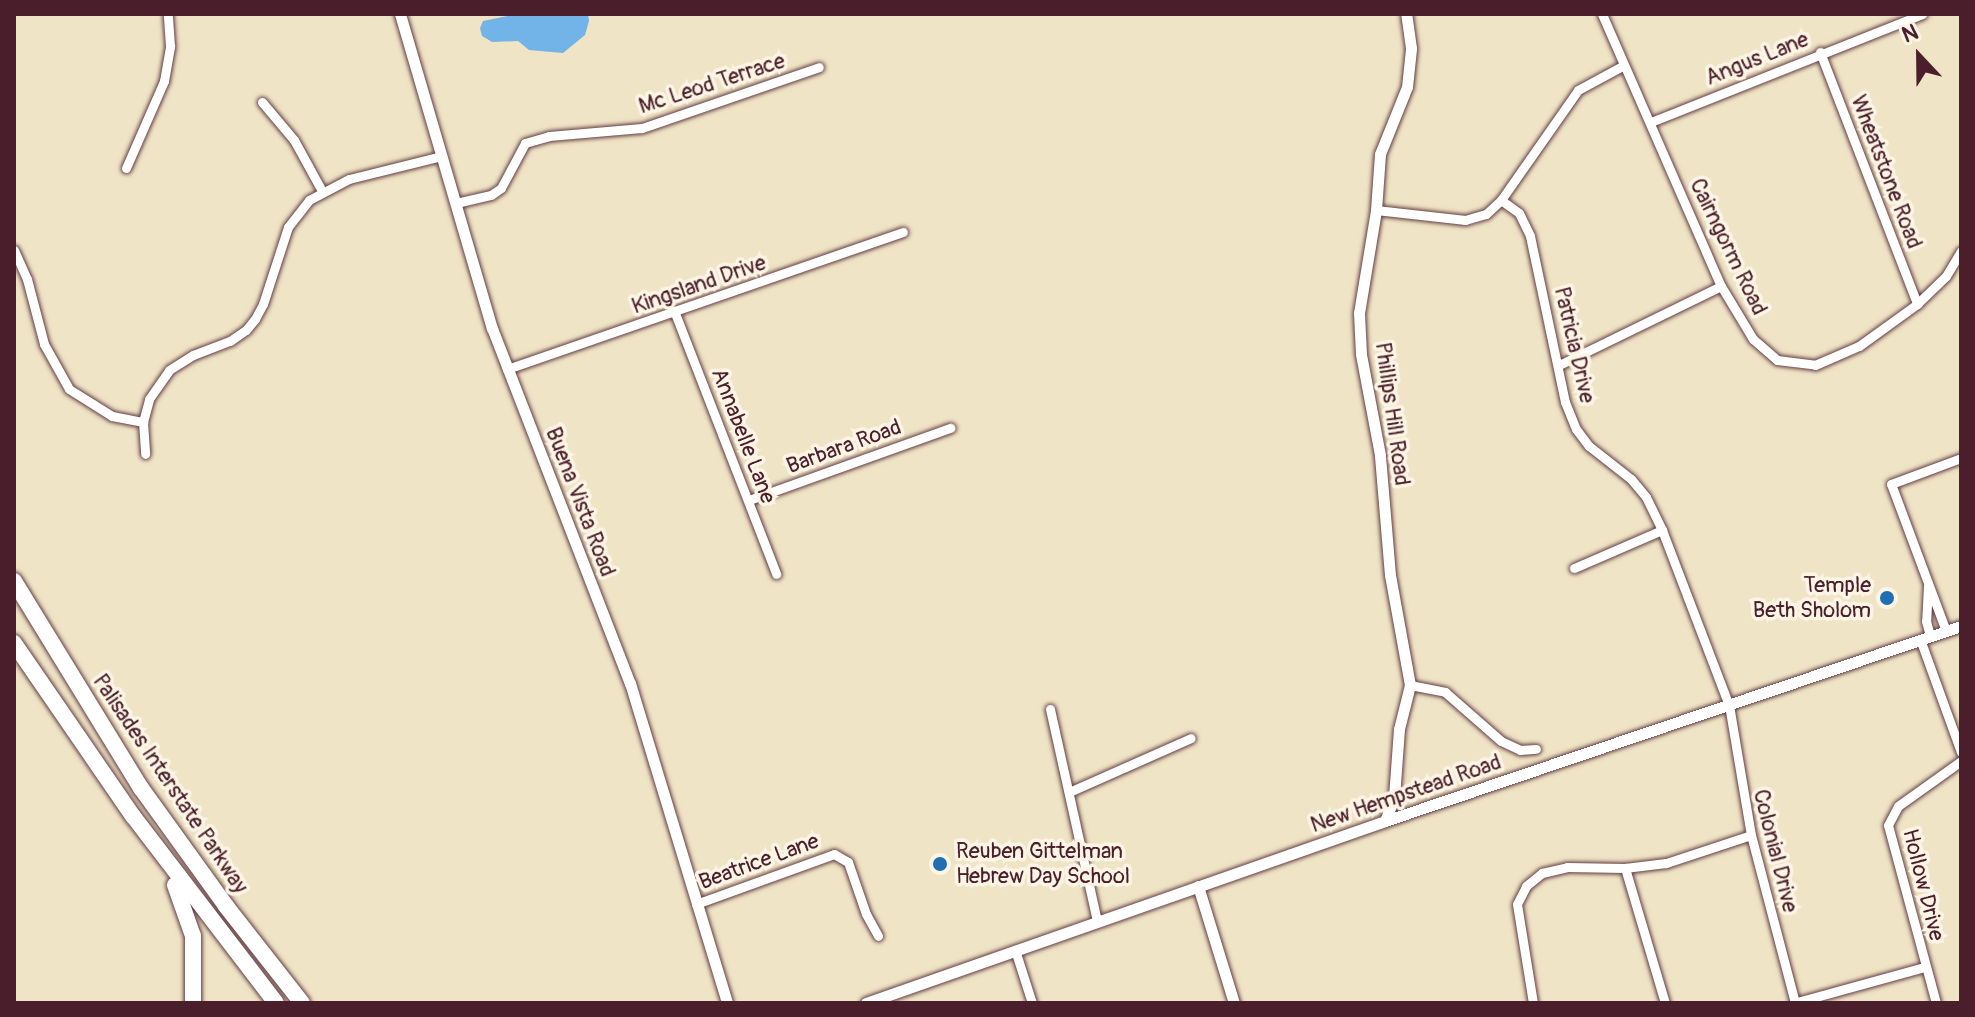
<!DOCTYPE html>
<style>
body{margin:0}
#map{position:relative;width:1975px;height:1017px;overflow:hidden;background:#f0e4c6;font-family:Pangolin,sans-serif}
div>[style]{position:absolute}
.water>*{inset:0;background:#72b4e7}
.roads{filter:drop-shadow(0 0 2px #633d42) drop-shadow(0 0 2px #633d42)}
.minor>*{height:9px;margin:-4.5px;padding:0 4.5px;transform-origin:4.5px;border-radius:4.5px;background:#fff}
.tertiary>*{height:11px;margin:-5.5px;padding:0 5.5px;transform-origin:5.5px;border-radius:5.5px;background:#fff}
.motorway>*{height:16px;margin:-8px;padding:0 8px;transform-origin:8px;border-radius:8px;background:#fff}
.dots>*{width:22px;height:22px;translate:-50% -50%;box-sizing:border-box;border:4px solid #fcf5e5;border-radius:50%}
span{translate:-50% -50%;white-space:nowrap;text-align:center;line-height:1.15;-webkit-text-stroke:7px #fcf5e5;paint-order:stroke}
.street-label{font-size:22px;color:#4a1f2b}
.poi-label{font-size:22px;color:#4a1f2b}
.right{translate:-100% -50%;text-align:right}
.left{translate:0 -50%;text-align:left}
.frame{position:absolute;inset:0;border:16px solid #4a1f2b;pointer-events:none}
.north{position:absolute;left:1879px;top:16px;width:80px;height:80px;-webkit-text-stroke:6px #fcf5e5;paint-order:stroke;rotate:338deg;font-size:22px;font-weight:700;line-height:32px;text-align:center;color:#4a1f2b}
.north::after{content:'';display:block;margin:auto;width:28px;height:36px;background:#4a1f2b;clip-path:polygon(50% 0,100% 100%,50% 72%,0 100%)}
</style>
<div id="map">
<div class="water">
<div style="clip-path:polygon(518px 14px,588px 14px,589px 21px,585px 35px,563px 53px,529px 50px,518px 41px,492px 42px,482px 36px,480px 28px,483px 21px)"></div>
</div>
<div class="roads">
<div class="minor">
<div style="left:1602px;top:14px;width:297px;rotate:66.4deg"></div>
<div style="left:1721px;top:286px;width:62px;rotate:58.9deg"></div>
<div style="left:1753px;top:339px;width:32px;rotate:41deg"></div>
<div style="left:1777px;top:360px;width:38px;rotate:7deg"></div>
<div style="left:1815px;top:365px;width:48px;rotate:-23.4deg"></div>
<div style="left:1859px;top:346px;width:72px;rotate:-35.9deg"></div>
<div style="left:1917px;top:304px;width:40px;rotate:-44deg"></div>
<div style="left:1946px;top:276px;width:29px;rotate:-59deg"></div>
<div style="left:1820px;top:52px;width:270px;rotate:68.9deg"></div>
<div style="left:262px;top:102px;width:50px;rotate:49.9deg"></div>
<div style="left:294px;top:140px;width:58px;rotate:61.2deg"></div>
<div style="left:1651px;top:122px;width:292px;rotate:-21.7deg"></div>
<div style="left:126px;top:168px;width:95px;rotate:-66.4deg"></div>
<div style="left:164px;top:81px;width:36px;rotate:-80deg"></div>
<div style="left:170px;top:46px;width:32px;rotate:-94deg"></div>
<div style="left:1501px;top:200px;width:22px;rotate:36deg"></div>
<div style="left:1519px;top:213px;width:25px;rotate:64deg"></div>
<div style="left:1530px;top:236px;width:170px;rotate:78.1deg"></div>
<div style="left:1565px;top:402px;width:29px;rotate:68deg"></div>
<div style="left:1576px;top:429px;width:21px;rotate:53deg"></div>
<div style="left:1589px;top:446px;width:53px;rotate:38.2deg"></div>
<div style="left:1631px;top:479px;width:23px;rotate:50deg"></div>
<div style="left:1646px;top:497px;width:37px;rotate:64deg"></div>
<div style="left:1662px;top:530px;width:187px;rotate:69.1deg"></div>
<div style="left:1729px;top:705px;width:132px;rotate:80.4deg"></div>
<div style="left:1751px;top:835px;width:174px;rotate:75.3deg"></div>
<div style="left:456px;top:203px;width:36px;rotate:-13deg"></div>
<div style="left:491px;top:195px;width:12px;rotate:-35deg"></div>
<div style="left:501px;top:188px;width:51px;rotate:-61.9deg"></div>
<div style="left:525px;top:143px;width:25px;rotate:-16deg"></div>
<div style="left:549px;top:136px;width:93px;rotate:-4.9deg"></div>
<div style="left:642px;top:128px;width:187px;rotate:-19deg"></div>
<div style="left:1376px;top:210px;width:90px;rotate:6.4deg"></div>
<div style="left:1465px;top:220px;width:22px;rotate:-16deg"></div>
<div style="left:1486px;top:214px;width:21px;rotate:-43deg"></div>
<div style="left:1501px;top:200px;width:134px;rotate:-55deg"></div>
<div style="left:1578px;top:90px;width:52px;rotate:-28.5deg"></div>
<div style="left:14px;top:250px;width:32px;rotate:66deg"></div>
<div style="left:27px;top:279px;width:67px;rotate:75.3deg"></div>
<div style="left:44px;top:344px;width:51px;rotate:60.9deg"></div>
<div style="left:69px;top:389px;width:51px;rotate:32.1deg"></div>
<div style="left:112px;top:416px;width:32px;rotate:11deg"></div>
<div style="left:143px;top:422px;width:24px;rotate:-75deg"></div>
<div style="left:149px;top:399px;width:35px;rotate:-55deg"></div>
<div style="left:169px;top:370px;width:28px;rotate:-32deg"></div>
<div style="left:193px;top:355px;width:40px;rotate:-21deg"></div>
<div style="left:230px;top:341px;width:19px;rotate:-35deg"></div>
<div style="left:246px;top:330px;width:14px;rotate:-51deg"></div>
<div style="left:255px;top:319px;width:17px;rotate:-62deg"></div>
<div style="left:263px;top:304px;width:81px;rotate:-72deg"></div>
<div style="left:288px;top:227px;width:34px;rotate:-52deg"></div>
<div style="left:309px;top:200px;width:45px;rotate:-27.7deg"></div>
<div style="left:349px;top:179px;width:96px;rotate:-13.9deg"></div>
<div style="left:675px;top:313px;width:280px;rotate:68.8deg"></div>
<div style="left:1559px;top:365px;width:180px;rotate:-26deg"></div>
<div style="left:507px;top:369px;width:419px;rotate:-19.1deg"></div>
<div style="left:143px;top:422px;width:32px;rotate:86deg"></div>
<div style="left:749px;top:500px;width:214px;rotate:-19.7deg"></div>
<div style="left:1574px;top:568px;width:96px;rotate:-23.4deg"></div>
<div style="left:1928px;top:586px;width:35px;rotate:93deg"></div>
<div style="left:1926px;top:621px;width:16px;rotate:75deg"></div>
<div style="left:1946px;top:631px;width:157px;rotate:-110.5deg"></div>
<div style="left:1891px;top:484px;width:75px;rotate:-20.4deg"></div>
<div style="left:1920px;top:639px;width:120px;rotate:70.1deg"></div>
<div style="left:1410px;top:685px;width:36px;rotate:11deg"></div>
<div style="left:1445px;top:692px;width:74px;rotate:41.2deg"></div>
<div style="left:1501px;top:741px;width:21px;rotate:25deg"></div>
<div style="left:1520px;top:750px;width:16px;rotate:-4deg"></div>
<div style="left:1050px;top:709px;width:217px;rotate:77.5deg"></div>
<div style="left:1069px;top:792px;width:133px;rotate:-23.9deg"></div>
<div style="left:1625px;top:868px;width:141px;rotate:73.5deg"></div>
<div style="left:696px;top:904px;width:147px;rotate:-19.9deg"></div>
<div style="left:834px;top:854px;width:16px;rotate:30deg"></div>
<div style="left:848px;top:862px;width:55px;rotate:70.9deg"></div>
<div style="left:866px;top:914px;width:25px;rotate:61deg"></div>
<div style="left:1015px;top:950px;width:56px;rotate:72.2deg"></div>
<div style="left:1533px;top:1003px;width:100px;rotate:-99.2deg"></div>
<div style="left:1517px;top:904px;width:20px;rotate:-63deg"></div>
<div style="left:1526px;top:886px;width:21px;rotate:-39deg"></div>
<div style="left:1542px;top:873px;width:26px;rotate:-13deg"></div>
<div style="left:1567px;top:867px;width:58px;rotate:1deg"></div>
<div style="left:1625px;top:868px;width:41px;rotate:-7deg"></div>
<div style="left:1666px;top:863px;width:89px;rotate:-18.2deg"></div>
<div style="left:1794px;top:1003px;width:136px;rotate:-15.4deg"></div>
<div style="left:1936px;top:1003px;width:184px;rotate:-105.1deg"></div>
<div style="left:1888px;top:825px;width:21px;rotate:-62deg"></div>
<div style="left:1898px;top:806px;width:77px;rotate:-35.5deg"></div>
</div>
<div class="tertiary">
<div style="left:400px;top:14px;width:327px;rotate:73.7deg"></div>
<div style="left:492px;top:328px;width:381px;rotate:68.8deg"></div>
<div style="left:630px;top:683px;width:334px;rotate:73.1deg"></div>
<div style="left:1385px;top:821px;width:26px;rotate:-69deg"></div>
<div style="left:1394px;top:797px;width:68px;rotate:-85.8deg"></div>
<div style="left:1399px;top:729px;width:45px;rotate:-76deg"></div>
<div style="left:1410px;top:685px;width:112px;rotate:-100.3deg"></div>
<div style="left:1390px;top:575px;width:120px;rotate:-94.8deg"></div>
<div style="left:1380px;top:455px;width:103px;rotate:-100.7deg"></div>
<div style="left:1361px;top:354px;width:41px;rotate:-92.8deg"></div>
<div style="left:1359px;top:313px;width:104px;rotate:-80.6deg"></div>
<div style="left:1376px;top:210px;width:56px;rotate:-85.9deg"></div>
<div style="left:1380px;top:154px;width:72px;rotate:-68.1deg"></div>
<div style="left:1407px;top:87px;width:39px;rotate:-84deg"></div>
<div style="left:1411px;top:48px;width:34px;rotate:-98deg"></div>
<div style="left:1198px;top:886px;width:122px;rotate:72.9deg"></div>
<div style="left:866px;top:1003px;width:550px;rotate:-19.32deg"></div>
<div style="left:1385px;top:821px;width:608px;rotate:-18.7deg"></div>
</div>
<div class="motorway">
<div style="left:14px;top:581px;width:243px;rotate:58.5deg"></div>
<div style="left:141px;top:788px;width:145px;rotate:54.2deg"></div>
<div style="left:226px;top:906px;width:123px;rotate:51.9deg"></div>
<div style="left:14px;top:643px;width:210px;rotate:55.5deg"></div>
<div style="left:133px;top:816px;width:235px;rotate:52.6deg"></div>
<div style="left:175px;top:885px;width:54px;rotate:70.6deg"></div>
<div style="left:193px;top:936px;width:67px;rotate:90deg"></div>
</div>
</div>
<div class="dots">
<div style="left:1887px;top:598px;background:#1f6fb2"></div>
<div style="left:940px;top:864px;background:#1f6fb2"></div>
</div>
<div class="street-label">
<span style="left:1757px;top:59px;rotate:-22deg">Angus Lane</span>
<span style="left:712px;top:84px;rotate:-18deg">Mc Leod Terrace</span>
<span style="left:1886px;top:172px;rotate:69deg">Wheatstone Road</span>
<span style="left:1728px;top:247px;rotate:64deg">Cairngorm Road</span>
<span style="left:699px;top:285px;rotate:-19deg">Kingsland Drive</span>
<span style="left:1574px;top:345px;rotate:77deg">Patricia Drive</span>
<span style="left:1392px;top:414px;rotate:82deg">Phillips Hill Road</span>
<span style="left:743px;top:436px;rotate:69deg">Annabelle Lane</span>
<span style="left:844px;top:447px;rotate:-20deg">Barbara Road</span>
<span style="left:580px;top:502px;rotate:69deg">Buena Vista Road</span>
<span style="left:170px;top:784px;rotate:56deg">Palisades Interstate Parkway</span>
<span style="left:1406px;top:794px;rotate:-19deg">New Hempstead Road</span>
<span style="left:1775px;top:851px;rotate:76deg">Colonial Drive</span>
<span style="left:759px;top:862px;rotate:-20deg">Beatrice Lane</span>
<span style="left:1923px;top:885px;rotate:76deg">Hollow Drive</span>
</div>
<div class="poi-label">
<span class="right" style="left:1871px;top:598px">Temple<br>Beth Sholom</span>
<span class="left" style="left:956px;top:864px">Reuben Gittelman<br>Hebrew Day School</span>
</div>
<div class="frame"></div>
<div class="north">N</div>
</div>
